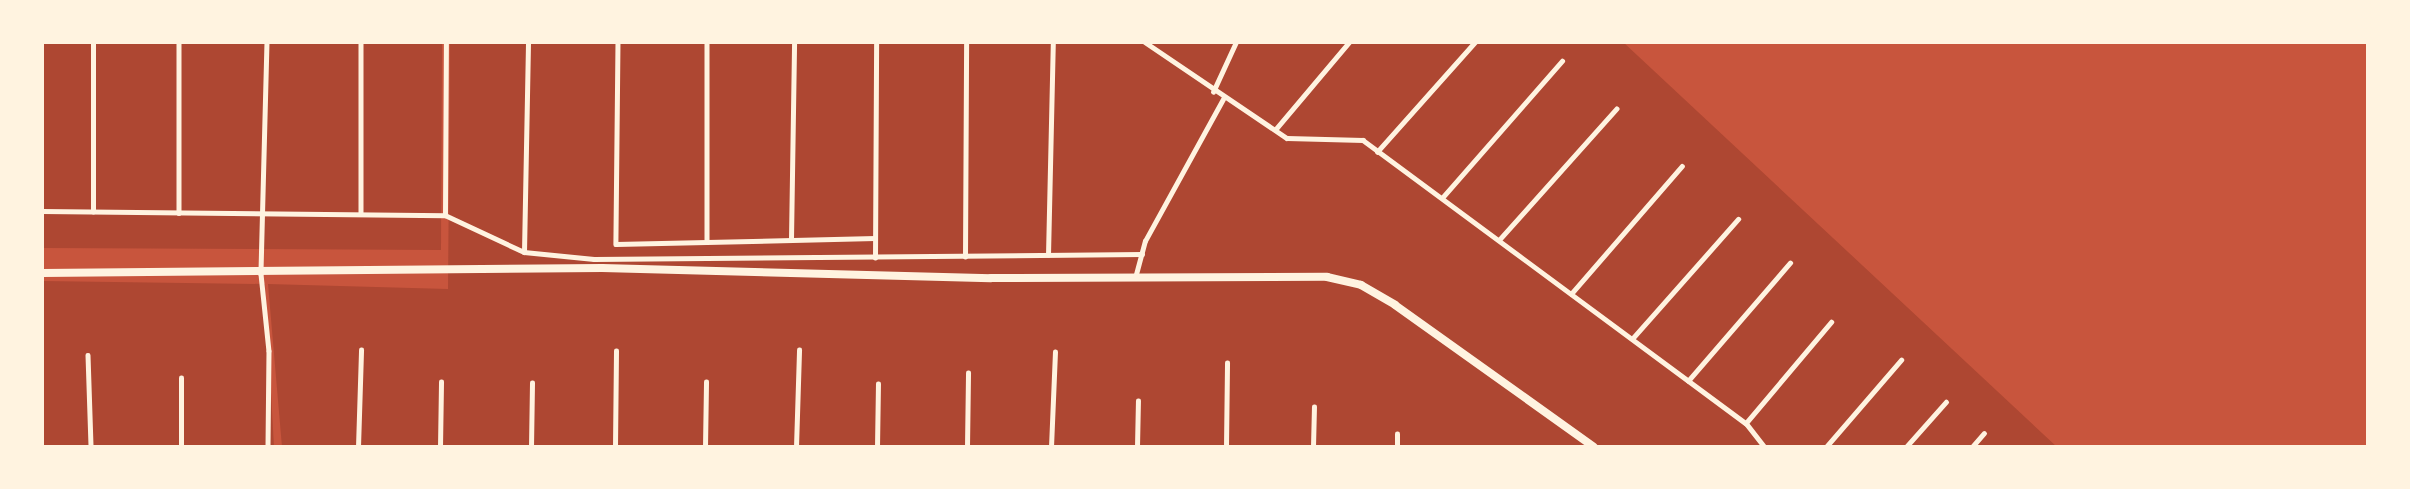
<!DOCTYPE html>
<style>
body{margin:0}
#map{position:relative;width:2410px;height:489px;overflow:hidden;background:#c8553d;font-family:Ubuntu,sans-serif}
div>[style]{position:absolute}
.green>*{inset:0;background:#ae4732}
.minor>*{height:4.5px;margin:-2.25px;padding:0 2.25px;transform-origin:2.25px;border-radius:2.25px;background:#fff3e0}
.trunk>*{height:8px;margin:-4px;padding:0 4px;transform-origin:4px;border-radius:4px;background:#fff3e0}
span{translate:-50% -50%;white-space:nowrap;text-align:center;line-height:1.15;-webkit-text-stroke:6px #fff3e0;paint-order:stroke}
.frame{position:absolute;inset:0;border:44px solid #fff3e0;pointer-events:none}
</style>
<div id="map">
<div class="green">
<div style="clip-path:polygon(42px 42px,442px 42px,441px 250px,42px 248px)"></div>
<div style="clip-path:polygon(450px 42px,1623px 42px,2057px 447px,282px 447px,268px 284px,448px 289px)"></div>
<div style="clip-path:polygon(42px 281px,265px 284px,274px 447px,42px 447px)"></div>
</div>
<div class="minor">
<div style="left:179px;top:42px;width:171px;rotate:90deg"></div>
<div style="left:267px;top:42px;width:232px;rotate:91.5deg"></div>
<div style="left:261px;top:274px;width:77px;rotate:84.1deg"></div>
<div style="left:269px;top:351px;width:96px;rotate:90.6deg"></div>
<div style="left:361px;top:42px;width:172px;rotate:90deg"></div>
<div style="left:618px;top:42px;width:202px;rotate:90.6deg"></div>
<div style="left:616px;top:244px;width:259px;rotate:-1.3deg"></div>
<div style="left:707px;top:42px;width:197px;rotate:90deg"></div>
<div style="left:1145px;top:42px;width:171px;rotate:34.1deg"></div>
<div style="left:1287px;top:138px;width:76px;rotate:1.5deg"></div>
<div style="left:1363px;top:140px;width:476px;rotate:36.5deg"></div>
<div style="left:1746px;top:423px;width:31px;rotate:52deg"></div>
<div style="left:1213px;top:92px;width:55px;rotate:-65.3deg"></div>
<div style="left:1275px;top:130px;width:115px;rotate:-49.9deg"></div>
<div style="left:1377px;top:152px;width:147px;rotate:-48.3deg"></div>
<div style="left:1442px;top:198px;width:182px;rotate:-48.8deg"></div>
<div style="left:42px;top:211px;width:403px;rotate:0.6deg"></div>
<div style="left:445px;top:215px;width:87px;rotate:25.1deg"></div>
<div style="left:524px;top:252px;width:70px;rotate:5.7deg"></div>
<div style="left:594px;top:259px;width:548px;rotate:-0.52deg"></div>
<div style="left:93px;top:212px;width:170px;rotate:-90deg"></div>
<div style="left:445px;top:215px;width:173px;rotate:-89.7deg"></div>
<div style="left:791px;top:239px;width:197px;rotate:-89.1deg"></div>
<div style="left:1499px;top:240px;width:176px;rotate:-48.2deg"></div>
<div style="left:524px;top:252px;width:210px;rotate:-88.9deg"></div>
<div style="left:1048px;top:255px;width:213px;rotate:-88.7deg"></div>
<div style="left:965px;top:257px;width:215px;rotate:-89.7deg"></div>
<div style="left:875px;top:258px;width:216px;rotate:-89.7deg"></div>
<div style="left:1135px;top:278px;width:38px;rotate:-75deg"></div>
<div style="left:1145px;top:241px;width:162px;rotate:-61.2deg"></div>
<div style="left:1571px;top:294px;width:169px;rotate:-49.1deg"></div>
<div style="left:1632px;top:339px;width:160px;rotate:-48.5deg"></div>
<div style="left:88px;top:355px;width:92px;rotate:88.1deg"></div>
<div style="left:1688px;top:381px;width:156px;rotate:-49.2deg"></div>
<div style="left:1746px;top:423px;width:132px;rotate:-49.9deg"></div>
<div style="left:181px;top:447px;width:69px;rotate:-90deg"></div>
<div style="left:358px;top:447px;width:97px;rotate:-88.2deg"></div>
<div style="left:440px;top:447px;width:65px;rotate:-89.1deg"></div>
<div style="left:531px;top:447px;width:64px;rotate:-89.1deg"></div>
<div style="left:615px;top:447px;width:96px;rotate:-89.4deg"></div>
<div style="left:705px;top:447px;width:65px;rotate:-89.1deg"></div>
<div style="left:796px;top:447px;width:97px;rotate:-88.2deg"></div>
<div style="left:877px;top:447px;width:63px;rotate:-89.1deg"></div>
<div style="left:967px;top:447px;width:74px;rotate:-89.2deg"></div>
<div style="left:1051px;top:447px;width:95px;rotate:-87.6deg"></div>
<div style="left:1137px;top:447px;width:46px;rotate:-88.8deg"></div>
<div style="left:1226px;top:447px;width:84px;rotate:-89.3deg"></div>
<div style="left:1313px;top:447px;width:40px;rotate:-88.6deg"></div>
<div style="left:1397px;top:447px;width:13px;rotate:-90deg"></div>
<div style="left:1826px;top:447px;width:115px;rotate:-49.2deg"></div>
<div style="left:1906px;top:447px;width:60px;rotate:-48.4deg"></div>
<div style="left:1972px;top:447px;width:18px;rotate:-49deg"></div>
</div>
<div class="trunk">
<div style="left:42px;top:273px;width:560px;rotate:-0.51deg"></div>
<div style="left:602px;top:268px;width:389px;rotate:1.5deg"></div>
<div style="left:991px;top:278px;width:336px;rotate:-0.2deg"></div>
<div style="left:1327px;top:277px;width:35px;rotate:13deg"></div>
<div style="left:1361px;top:285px;width:39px;rotate:30deg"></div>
<div style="left:1395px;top:305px;width:244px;rotate:35.5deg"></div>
</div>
<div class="frame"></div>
</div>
